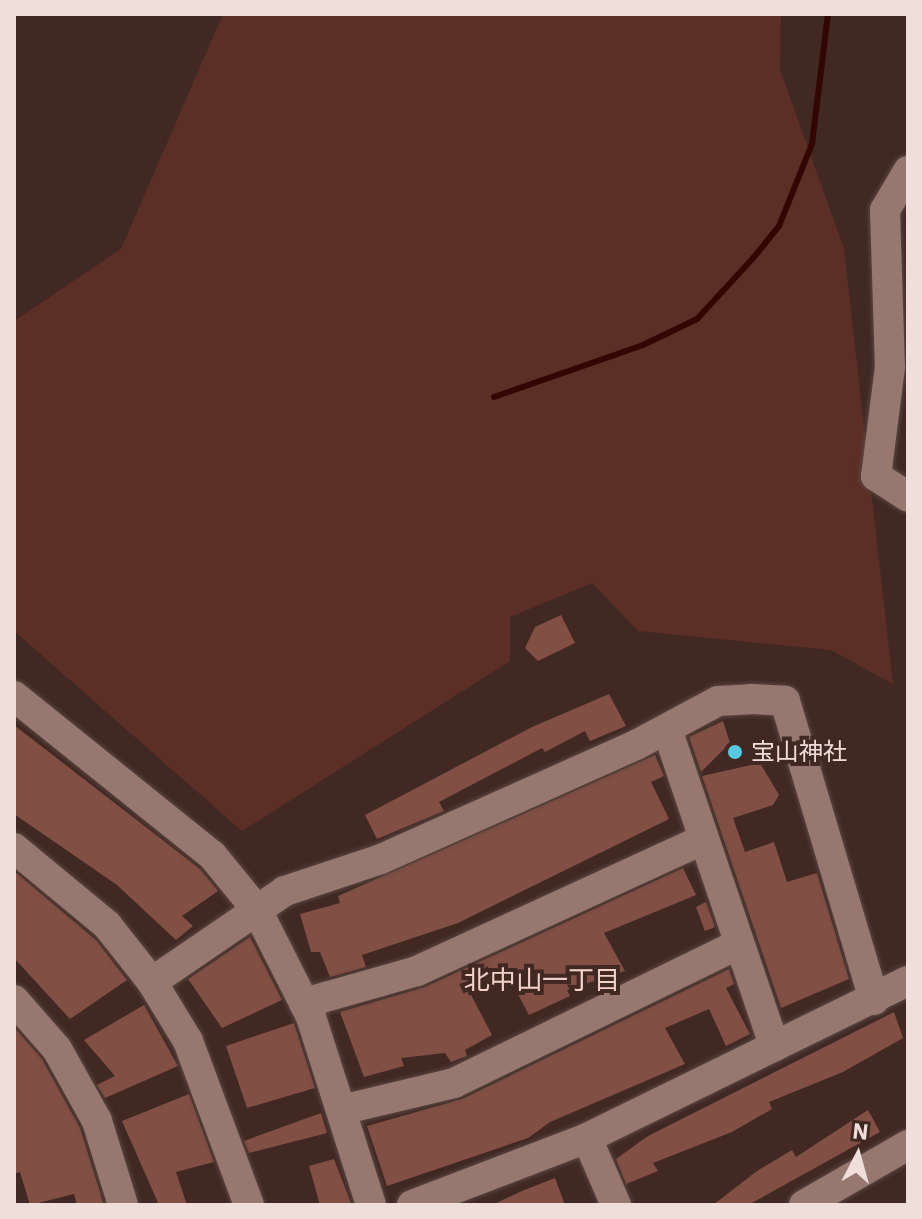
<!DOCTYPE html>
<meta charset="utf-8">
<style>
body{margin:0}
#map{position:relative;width:922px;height:1219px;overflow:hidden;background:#412823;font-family:"IBM Plex Sans","Noto Sans JP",sans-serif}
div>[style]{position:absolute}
.green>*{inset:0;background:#5c2f26}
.stream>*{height:6px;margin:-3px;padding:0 3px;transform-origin:3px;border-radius:3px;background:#320602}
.building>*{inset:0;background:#824f44}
.roads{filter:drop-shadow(0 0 2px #5b4642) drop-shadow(0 0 2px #5b4642)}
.minor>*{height:30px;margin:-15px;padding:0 15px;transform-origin:15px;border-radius:15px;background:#967871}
.dots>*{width:22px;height:22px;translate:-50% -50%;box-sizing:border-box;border:4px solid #412823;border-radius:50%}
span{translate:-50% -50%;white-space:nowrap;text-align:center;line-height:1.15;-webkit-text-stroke:8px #412823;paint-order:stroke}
.poi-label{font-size:24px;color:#efdeda}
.left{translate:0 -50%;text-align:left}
.neighbourhood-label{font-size:26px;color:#f4d2ca}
.frame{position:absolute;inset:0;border:16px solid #efdeda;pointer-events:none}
.north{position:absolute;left:818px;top:1115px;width:80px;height:80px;-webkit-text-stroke:6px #412823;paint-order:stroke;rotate:6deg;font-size:22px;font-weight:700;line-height:32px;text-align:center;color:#efdeda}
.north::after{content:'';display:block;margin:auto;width:28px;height:36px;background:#efdeda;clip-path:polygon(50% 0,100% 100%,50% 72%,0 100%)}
</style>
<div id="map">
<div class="green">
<div style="clip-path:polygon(223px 14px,781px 14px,780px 70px,844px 249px,893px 684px,831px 650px,638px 631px,592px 583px,510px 617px,510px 661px,242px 831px,14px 631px,14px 321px,121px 249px)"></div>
</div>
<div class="stream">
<div style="left:494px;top:397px;width:158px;rotate:-19.2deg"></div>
<div style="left:643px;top:345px;width:60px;rotate:-25.7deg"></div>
<div style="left:697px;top:319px;width:84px;rotate:-47.4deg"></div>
<div style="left:754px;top:257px;width:40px;rotate:-51deg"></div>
<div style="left:779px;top:226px;width:88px;rotate:-68.1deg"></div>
<div style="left:812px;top:144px;width:131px;rotate:-83deg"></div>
</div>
<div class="building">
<div style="clip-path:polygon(561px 615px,575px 643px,538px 661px,525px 648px,535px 627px)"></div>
<div style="clip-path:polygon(609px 694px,626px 726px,590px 741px,585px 731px,545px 752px,542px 748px,439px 802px,444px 811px,377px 839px,365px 815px,532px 727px)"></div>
<div style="clip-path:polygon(723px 721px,730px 743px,701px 772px,689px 737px)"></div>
<div style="clip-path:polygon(14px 725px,200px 869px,218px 891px,182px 916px,193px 926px,176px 940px,117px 885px,14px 814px)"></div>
<div style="clip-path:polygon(655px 755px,664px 776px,651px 782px,669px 819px,458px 923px,362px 955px,366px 967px,330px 977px,320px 952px,311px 952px,300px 914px,340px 903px,338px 896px)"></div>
<div style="clip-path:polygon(760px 763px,779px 795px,773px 805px,733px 818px,745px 852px,774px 842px,787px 882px,817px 873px,849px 979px,781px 1008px,702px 776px)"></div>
<div style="clip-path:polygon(683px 868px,696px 895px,604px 933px,625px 971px,567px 990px,570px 996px,529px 1015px,507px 974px,468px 989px,492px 1035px,465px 1050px,467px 1056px,451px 1062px,445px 1053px,401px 1058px,404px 1066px,364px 1077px,340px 1012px,425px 987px)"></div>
<div style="clip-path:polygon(14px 871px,96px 940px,127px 980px,70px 1019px,14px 958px)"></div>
<div style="clip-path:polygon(706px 902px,715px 927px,705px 931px,696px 907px)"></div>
<div style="clip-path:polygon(250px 937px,282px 1000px,222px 1028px,188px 979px)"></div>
<div style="clip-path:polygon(729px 969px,734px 984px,726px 988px,750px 1034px,726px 1046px,709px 1009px,665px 1028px,685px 1064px,550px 1122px,528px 1138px,387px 1186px,367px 1126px,462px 1099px)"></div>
<div style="clip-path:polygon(144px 1005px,178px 1066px,105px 1098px,97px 1085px,115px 1076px,84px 1040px)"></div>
<div style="clip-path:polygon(894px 1012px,903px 1038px,843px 1072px,769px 1102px,772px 1109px,732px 1132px,653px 1163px,658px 1171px,626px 1184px,616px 1159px,648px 1136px)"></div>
<div style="clip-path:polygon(294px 1023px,315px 1088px,247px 1108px,226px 1046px)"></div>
<div style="clip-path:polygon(14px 1027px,42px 1059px,80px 1128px,104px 1205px,77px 1205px,74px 1194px,30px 1205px,20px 1172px,14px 1174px)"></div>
<div style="clip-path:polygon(189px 1094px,214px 1162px,176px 1172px,187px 1205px,159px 1205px,122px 1121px)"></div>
<div style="clip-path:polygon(868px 1110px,880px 1132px,748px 1205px,713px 1205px,757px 1171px,792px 1150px,796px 1157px)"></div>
<div style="clip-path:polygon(321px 1113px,327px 1133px,249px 1153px,244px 1141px)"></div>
<div style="clip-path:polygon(334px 1159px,351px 1203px,320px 1205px,309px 1166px)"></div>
<div style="clip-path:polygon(555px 1178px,565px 1205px,492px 1205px,522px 1191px)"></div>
</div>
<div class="roads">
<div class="minor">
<div style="left:908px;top:171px;width:45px;rotate:120.5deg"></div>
<div style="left:885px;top:210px;width:157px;rotate:88.2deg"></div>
<div style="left:890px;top:367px;width:110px;rotate:97.3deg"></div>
<div style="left:876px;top:476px;width:38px;rotate:33deg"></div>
<div style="left:14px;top:696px;width:254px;rotate:38.8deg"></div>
<div style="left:212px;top:855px;width:71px;rotate:50.7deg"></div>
<div style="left:257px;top:910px;width:120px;rotate:63.2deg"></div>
<div style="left:311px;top:1017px;width:197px;rotate:72.3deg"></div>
<div style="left:667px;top:729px;width:335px;rotate:71.3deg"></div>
<div style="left:14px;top:848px;width:121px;rotate:39.6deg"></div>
<div style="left:107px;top:925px;width:73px;rotate:51.7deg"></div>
<div style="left:152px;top:982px;width:69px;rotate:58.6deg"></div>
<div style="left:188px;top:1041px;width:175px;rotate:69.6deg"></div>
<div style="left:152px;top:982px;width:161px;rotate:-34.4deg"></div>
<div style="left:285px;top:891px;width:101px;rotate:-18.4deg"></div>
<div style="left:381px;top:859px;width:279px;rotate:-24.1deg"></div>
<div style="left:636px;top:745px;width:93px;rotate:-28.2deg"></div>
<div style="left:718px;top:701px;width:33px;rotate:-3deg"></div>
<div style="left:751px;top:699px;width:34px;rotate:3deg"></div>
<div style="left:785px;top:701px;width:312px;rotate:73.4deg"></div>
<div style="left:14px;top:1000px;width:65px;rotate:48.7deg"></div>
<div style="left:57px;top:1049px;width:82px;rotate:60.9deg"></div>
<div style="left:97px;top:1121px;width:88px;rotate:72.8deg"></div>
<div style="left:304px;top:1003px;width:117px;rotate:-15.8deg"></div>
<div style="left:417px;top:971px;width:314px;rotate:-24.7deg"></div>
<div style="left:341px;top:1110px;width:116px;rotate:-13.4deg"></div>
<div style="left:454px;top:1083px;width:317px;rotate:-26deg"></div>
<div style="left:587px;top:1138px;width:73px;rotate:66.6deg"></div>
<div style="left:412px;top:1205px;width:187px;rotate:-20.9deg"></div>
<div style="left:587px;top:1138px;width:357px;rotate:-26.1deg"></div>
<div style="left:804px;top:1205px;width:120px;rotate:-30deg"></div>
</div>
</div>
<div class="dots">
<div style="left:735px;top:752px;background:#56c9e0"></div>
</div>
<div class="poi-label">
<span class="left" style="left:751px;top:752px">宝山神社</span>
</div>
<div class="neighbourhood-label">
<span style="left:542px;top:980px">北中山一丁目</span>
</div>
<div class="frame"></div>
<div class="north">N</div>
</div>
